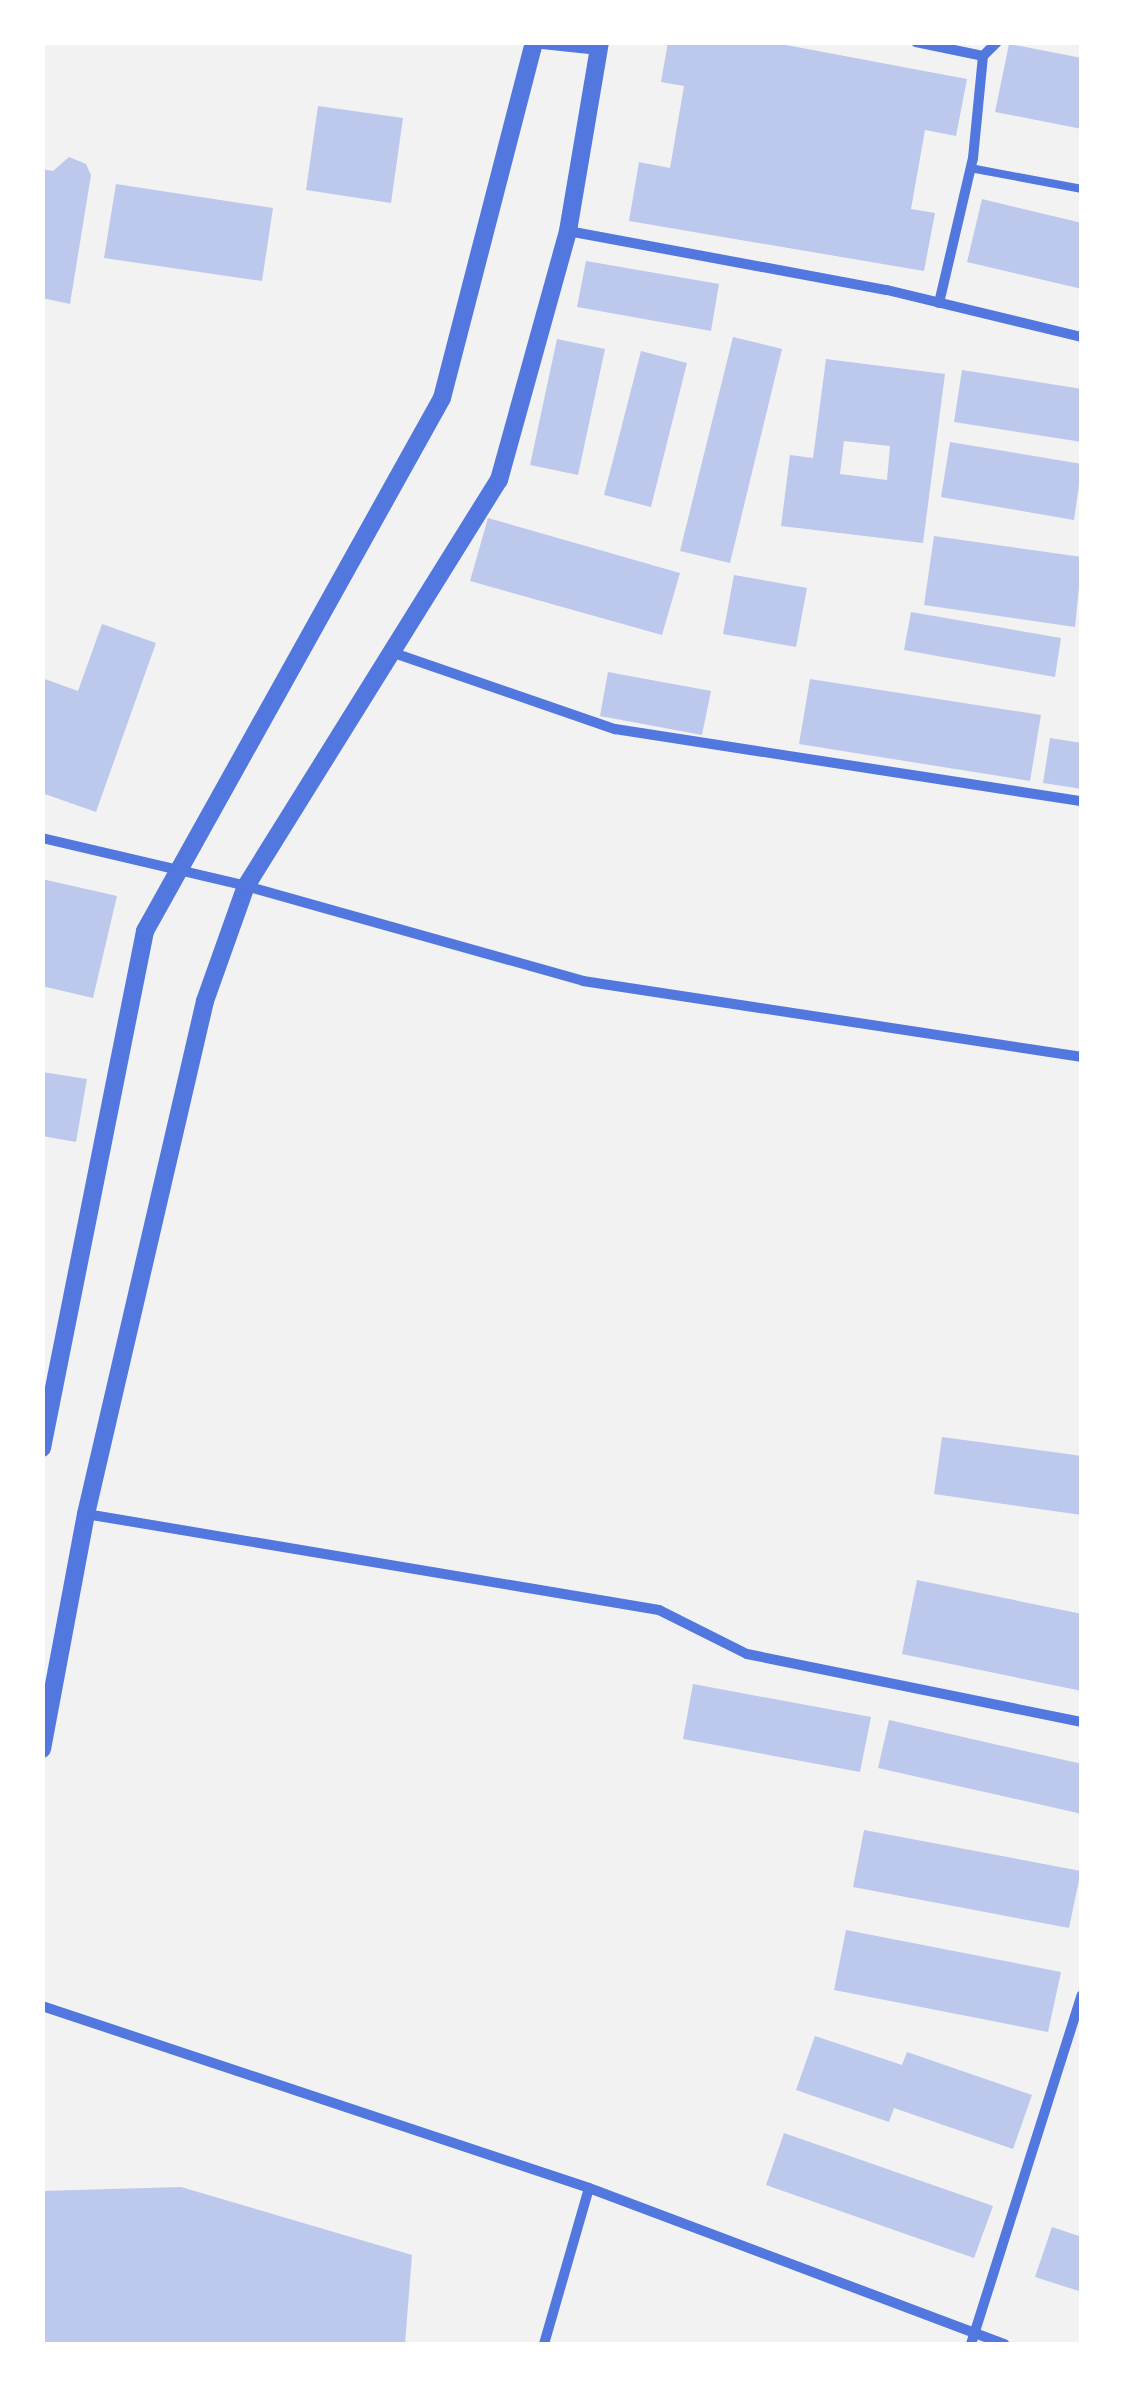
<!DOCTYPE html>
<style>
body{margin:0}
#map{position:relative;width:1124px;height:2387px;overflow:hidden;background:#f2f2f2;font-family:Mulish,sans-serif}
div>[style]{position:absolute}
.building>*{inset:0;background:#bdc9ec}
.service>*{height:8px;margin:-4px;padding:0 4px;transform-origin:4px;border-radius:4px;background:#5277de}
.minor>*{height:10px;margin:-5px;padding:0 5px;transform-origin:5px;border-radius:5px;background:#5277de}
.tertiary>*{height:18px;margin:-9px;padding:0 9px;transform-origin:9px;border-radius:9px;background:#5277de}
span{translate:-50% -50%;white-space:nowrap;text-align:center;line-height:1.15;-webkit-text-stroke:10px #fff;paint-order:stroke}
.frame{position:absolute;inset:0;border:45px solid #fff;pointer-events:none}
</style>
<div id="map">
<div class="building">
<div style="clip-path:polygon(668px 42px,770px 42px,967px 79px,956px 136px,925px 130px,911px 209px,935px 213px,924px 271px,629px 221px,639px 162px,670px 168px,684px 86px,661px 82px)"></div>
<div style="clip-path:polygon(1009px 44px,1082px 58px,1082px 129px,995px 112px)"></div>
<div style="clip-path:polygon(318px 106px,403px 118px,391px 203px,306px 190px)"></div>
<div style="clip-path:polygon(69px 157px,86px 164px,91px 175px,70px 304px,42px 298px,42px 169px,53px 171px)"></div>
<div style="clip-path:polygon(116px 184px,273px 208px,262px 281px,104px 258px)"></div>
<div style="clip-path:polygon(982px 199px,1082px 223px,1082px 289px,967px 262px)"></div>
<div style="clip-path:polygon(586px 261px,719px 284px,711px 331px,577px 307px)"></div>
<div style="clip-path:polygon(733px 337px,782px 349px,730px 563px,680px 551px)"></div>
<div style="clip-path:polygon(557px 339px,605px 349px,578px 475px,530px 465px)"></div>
<div style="clip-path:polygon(641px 351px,687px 363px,651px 507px,604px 495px)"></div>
<div style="clip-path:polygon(evenodd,826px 359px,945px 374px,923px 543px,781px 526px,790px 455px,813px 458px,826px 359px,844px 441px,890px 446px,887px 480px,840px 474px,844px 441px)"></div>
<div style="clip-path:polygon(962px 370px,1082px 389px,1082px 442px,954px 422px)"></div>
<div style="clip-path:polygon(950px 442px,1082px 464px,1074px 520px,941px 497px)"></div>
<div style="clip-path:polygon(488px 518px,680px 573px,662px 635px,470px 581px)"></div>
<div style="clip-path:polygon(934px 536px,1082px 557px,1075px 627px,924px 605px)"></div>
<div style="clip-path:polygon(734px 575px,807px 588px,796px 647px,723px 634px)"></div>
<div style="clip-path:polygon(911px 612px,1061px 638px,1055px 677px,904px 650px)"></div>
<div style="clip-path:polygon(102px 624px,156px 643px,96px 812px,42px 793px,42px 678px,78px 691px)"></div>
<div style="clip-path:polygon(608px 672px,711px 691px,702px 735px,600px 716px)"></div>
<div style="clip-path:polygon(810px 679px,1041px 715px,1030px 781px,799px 744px)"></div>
<div style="clip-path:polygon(1050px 738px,1082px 743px,1082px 789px,1043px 783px)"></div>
<div style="clip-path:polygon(42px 879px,117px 896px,93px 998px,42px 986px)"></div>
<div style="clip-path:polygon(42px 1072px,87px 1079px,76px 1142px,42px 1136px)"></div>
<div style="clip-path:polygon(942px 1437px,1082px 1456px,1082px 1515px,934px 1494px)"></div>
<div style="clip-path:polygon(917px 1580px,1082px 1614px,1082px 1691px,902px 1654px)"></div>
<div style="clip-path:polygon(693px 1684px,871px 1717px,860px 1772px,683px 1739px)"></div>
<div style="clip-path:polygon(889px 1720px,1082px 1764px,1082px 1814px,878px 1768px)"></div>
<div style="clip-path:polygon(864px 1830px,1081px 1871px,1069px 1928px,853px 1887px)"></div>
<div style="clip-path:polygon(846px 1930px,1061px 1972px,1048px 2032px,834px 1990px)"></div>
<div style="clip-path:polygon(815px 2036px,902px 2065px,907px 2052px,1032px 2095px,1013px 2149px,894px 2108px,889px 2122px,796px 2090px)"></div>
<div style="clip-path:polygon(784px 2133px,993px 2206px,974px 2258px,766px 2185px)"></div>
<div style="clip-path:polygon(181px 2187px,412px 2255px,405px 2344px,42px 2344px,42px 2191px)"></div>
<div style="clip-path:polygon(1052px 2227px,1082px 2237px,1082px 2292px,1035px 2277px)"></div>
</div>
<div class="service">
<div style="left:970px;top:168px;width:114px;rotate:10.6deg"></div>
</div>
<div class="minor">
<div style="left:916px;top:42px;width:68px;rotate:11.8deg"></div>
<div style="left:533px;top:43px;width:66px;rotate:6.1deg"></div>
<div style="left:568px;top:231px;width:324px;rotate:10.5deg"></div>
<div style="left:887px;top:290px;width:201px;rotate:13.6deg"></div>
<div style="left:939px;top:303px;width:149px;rotate:-76.8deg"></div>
<div style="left:973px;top:158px;width:102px;rotate:-84.4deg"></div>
<div style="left:983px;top:56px;width:20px;rotate:-45deg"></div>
<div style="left:391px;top:652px;width:237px;rotate:19deg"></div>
<div style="left:615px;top:729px;width:473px;rotate:8.8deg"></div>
<div style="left:42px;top:838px;width:210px;rotate:13.2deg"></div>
<div style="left:246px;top:886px;width:350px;rotate:15.7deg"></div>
<div style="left:583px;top:981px;width:505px;rotate:8.66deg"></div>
<div style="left:86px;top:1514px;width:581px;rotate:9.51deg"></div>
<div style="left:659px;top:1610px;width:98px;rotate:26.6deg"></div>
<div style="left:747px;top:1654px;width:342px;rotate:11.5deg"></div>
<div style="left:42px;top:2006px;width:576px;rotate:18.4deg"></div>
<div style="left:589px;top:2188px;width:444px;rotate:20.6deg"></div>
<div style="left:544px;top:2344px;width:162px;rotate:-73.9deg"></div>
<div style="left:971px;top:2344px;width:366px;rotate:-72.4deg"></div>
</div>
<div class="tertiary">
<div style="left:42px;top:1448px;width:527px;rotate:-78.73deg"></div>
<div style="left:145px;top:931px;width:610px;rotate:-60.87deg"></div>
<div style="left:442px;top:398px;width:368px;rotate:-75.5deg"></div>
<div style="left:42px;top:1749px;width:239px;rotate:-79.4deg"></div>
<div style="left:86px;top:1514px;width:527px;rotate:-76.94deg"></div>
<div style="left:205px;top:1001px;width:122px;rotate:-70.4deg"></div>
<div style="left:246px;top:886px;width:478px;rotate:-58.1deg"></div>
<div style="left:499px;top:480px;width:258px;rotate:-74.5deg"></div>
<div style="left:568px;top:231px;width:192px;rotate:-80.4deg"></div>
</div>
<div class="frame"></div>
</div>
